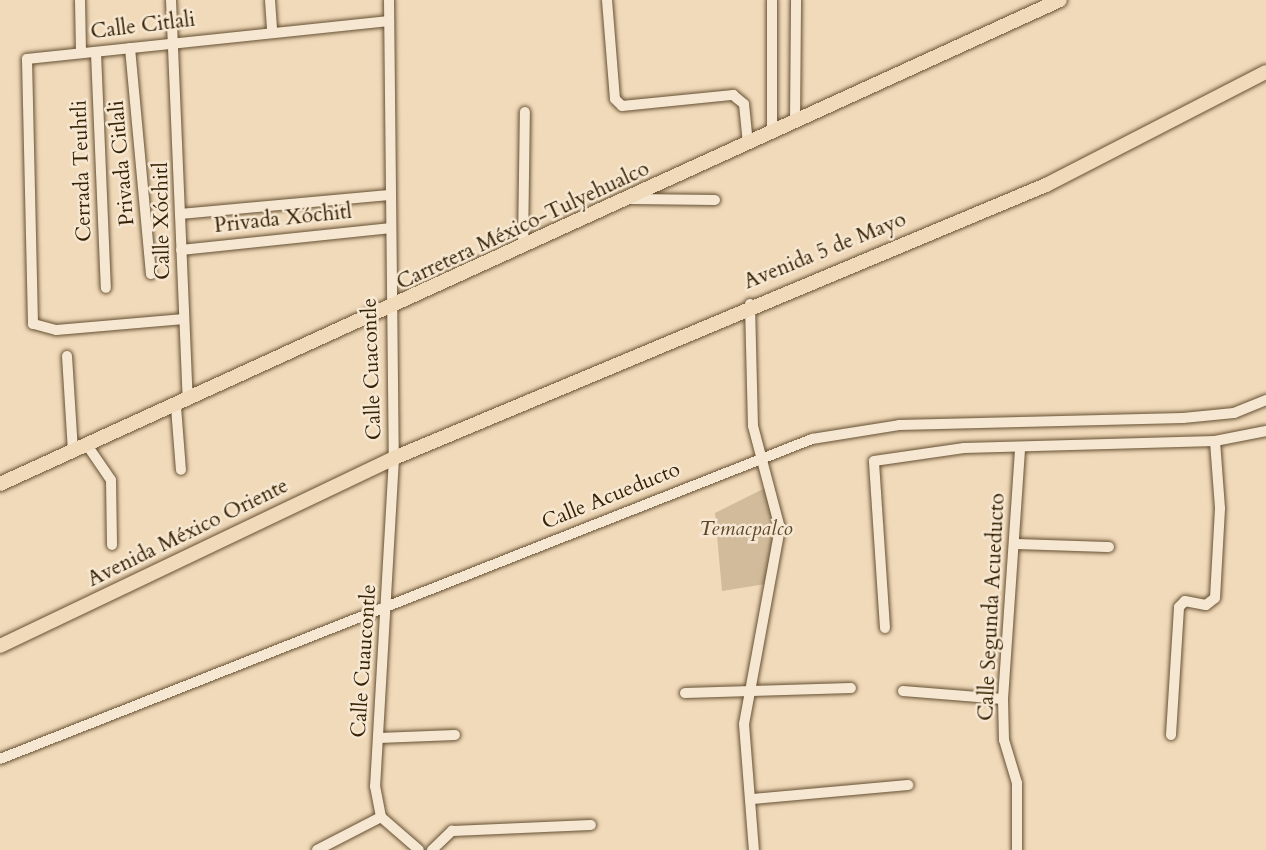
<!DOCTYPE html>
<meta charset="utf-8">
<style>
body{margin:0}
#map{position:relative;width:1266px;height:850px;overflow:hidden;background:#f1daba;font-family:Cardo,serif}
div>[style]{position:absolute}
.green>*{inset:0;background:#d1bb9b}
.roads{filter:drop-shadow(0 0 2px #655032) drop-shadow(0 0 2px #655032)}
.minor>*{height:10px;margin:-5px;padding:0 5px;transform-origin:5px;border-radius:5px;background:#f6e7d2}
.major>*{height:14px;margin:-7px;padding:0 7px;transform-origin:7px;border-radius:7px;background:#f1daba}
span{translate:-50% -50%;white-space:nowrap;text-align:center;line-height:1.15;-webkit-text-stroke:5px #f6e7d2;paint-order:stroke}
.street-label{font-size:21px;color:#362204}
.park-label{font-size:21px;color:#5d482a;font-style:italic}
</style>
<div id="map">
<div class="green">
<div style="clip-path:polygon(765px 488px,774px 528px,766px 584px,722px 591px,715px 513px)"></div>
</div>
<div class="roads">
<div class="minor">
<div style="left:80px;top:0;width:53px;rotate:88.9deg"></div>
<div style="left:171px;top:0;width:401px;rotate:87.6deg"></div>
<div style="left:270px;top:0;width:32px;rotate:86deg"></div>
<div style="left:389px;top:0;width:458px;rotate:89.4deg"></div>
<div style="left:394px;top:458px;width:329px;rotate:93.3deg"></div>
<div style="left:375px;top:786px;width:32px;rotate:79deg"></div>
<div style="left:381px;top:817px;width:50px;rotate:41deg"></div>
<div style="left:607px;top:0;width:99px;rotate:85.4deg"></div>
<div style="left:615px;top:99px;width:10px;rotate:45deg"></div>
<div style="left:622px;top:106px;width:112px;rotate:-5.7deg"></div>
<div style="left:733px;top:95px;width:14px;rotate:39deg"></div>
<div style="left:744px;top:104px;width:40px;rotate:84.3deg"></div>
<div style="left:772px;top:0;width:132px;rotate:90deg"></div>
<div style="left:130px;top:48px;width:227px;rotate:84.7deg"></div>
<div style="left:96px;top:53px;width:235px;rotate:87.6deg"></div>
<div style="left:795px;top:121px;width:121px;rotate:-89.5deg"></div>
<div style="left:632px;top:199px;width:83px;rotate:0.7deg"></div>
<div style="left:180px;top:214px;width:210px;rotate:-5.2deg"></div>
<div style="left:523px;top:247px;width:135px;rotate:-89.2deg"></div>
<div style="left:181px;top:250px;width:209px;rotate:-6deg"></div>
<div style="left:750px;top:304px;width:122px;rotate:88.6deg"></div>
<div style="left:753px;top:426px;width:106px;rotate:75.2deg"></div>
<div style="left:780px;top:528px;width:199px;rotate:100.4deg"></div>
<div style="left:744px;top:724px;width:126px;rotate:85.5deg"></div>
<div style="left:184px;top:319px;width:128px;rotate:175.1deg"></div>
<div style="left:56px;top:330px;width:24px;rotate:-165deg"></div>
<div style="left:33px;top:324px;width:265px;rotate:-91.3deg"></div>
<div style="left:27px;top:59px;width:364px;rotate:-6deg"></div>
<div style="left:67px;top:356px;width:95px;rotate:86.4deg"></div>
<div style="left:176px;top:407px;width:63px;rotate:85.5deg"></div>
<div style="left:87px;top:445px;width:42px;rotate:55.6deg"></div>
<div style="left:111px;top:480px;width:65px;rotate:89.1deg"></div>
<div style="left:1014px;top:544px;width:95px;rotate:1.8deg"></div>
<div style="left:885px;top:628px;width:167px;rotate:-93.8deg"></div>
<div style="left:874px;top:461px;width:91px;rotate:-8.2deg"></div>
<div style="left:964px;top:448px;width:251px;rotate:-1.6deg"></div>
<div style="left:1215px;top:441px;width:52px;rotate:-11.1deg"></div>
<div style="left:903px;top:691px;width:100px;rotate:4.6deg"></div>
<div style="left:685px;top:693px;width:166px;rotate:-1.7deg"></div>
<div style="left:1171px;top:735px;width:128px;rotate:-86.4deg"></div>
<div style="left:1179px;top:607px;width:8px;rotate:-45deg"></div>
<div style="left:1185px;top:601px;width:21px;rotate:11deg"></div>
<div style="left:1206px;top:605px;width:11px;rotate:-38deg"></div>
<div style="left:1215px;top:598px;width:90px;rotate:-86.8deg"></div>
<div style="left:1220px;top:508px;width:67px;rotate:-94.3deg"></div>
<div style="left:379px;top:738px;width:76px;rotate:-2.3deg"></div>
<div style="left:0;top:759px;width:873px;rotate:-21.51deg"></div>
<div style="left:812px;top:439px;width:88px;rotate:-9.1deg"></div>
<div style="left:899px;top:425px;width:284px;rotate:-1.4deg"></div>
<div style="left:1183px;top:418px;width:51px;rotate:-5.6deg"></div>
<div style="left:1234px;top:413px;width:35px;rotate:-22deg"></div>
<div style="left:752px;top:799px;width:157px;rotate:-5.1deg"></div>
<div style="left:317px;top:850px;width:72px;rotate:-27.3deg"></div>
<div style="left:432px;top:850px;width:28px;rotate:-44deg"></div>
<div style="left:452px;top:831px;width:139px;rotate:-2.5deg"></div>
<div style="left:1017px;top:850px;width:67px;rotate:-90deg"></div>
<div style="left:1017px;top:783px;width:45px;rotate:-106.8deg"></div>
<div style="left:1004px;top:740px;width:41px;rotate:-91.4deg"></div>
<div style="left:1003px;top:699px;width:252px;rotate:-86.1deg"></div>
</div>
<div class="major">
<div style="left:0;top:484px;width:1165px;rotate:-24.54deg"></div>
<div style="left:0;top:646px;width:437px;rotate:-25.5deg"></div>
<div style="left:394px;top:458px;width:707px;rotate:-22.72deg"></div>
<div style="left:1046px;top:185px;width:247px;rotate:-27.2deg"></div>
</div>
</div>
<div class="street-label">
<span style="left:143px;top:26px;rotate:-7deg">Calle Citlali</span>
<span style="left:122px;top:163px;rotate:-95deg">Privada Citlali</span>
<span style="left:82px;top:171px;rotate:-92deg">Cerrada Teuhtli</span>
<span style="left:283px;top:219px;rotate:-6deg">Privada Xóchitl</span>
<span style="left:162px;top:221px;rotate:-91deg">Calle Xóchitl</span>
<span style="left:523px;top:226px;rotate:-25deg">Carretera México-Tulyehualco</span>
<span style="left:825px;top:251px;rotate:-22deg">Avenida 5 de Mayo</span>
<span style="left:372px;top:369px;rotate:-92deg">Calle Cuacontle</span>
<span style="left:611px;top:496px;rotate:-22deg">Calle Acueducto</span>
<span style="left:188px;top:533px;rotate:-26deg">Avenida México Oriente</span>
<span style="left:992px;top:607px;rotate:-87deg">Calle Segunda Acueducto</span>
<span style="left:364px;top:661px;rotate:-86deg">Calle Cuaucontle</span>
</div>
<div class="park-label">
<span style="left:746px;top:529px">Temacpalco</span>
</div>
</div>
